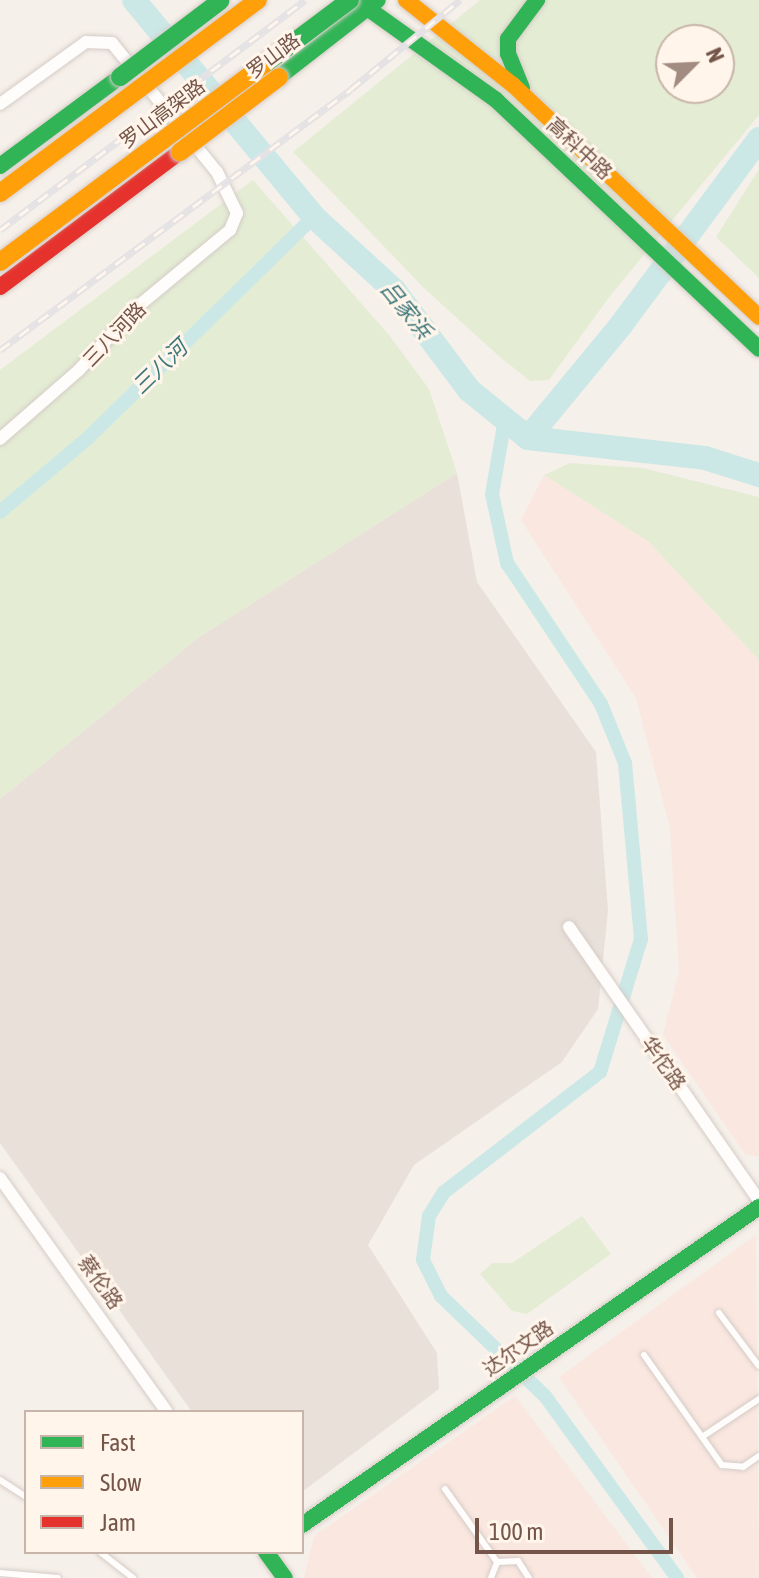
<!DOCTYPE html>
<meta charset="utf-8">
<style>
body{margin:0}
#map{position:relative;width:759px;height:1578px;overflow:hidden;background:#f6f0ea;font-family:"Asap Condensed","Noto Sans SC",sans-serif}
div>[style]{position:absolute}
.commercial>*{inset:0;background:#fae7e0}
.industrial>*{inset:0;background:#e9e0da}
.green>*{inset:0;background:#e4edd4}
.canal>*{height:14px;margin:-7px;padding:0 7px;transform-origin:7px;border-radius:7px;background:#cbe8e7}
.river>*{height:24px;margin:-12px;padding:0 12px;transform-origin:12px;border-radius:12px;background:#cbe8e7}
.roads{filter:drop-shadow(0 0 2px #d5ccc6) drop-shadow(0 0 2px #d5ccc6)}
.lane>*{height:6px;margin:-3px;padding:0 3px;transform-origin:3px;border-radius:3px;background:#fefdfc}
.street>*{height:12px;margin:-6px;padding:0 6px;transform-origin:6px;border-radius:6px;background:#fefdfc}
.fast>*{height:16px;margin:-8px;padding:0 8px;transform-origin:8px;border-radius:8px;background:#30b455}
.slow>*{height:16px;margin:-8px;padding:0 8px;transform-origin:8px;border-radius:8px;background:#ff9f0a}
.jam>*{height:16px;margin:-8px;padding:0 8px;transform-origin:8px;border-radius:8px;background:#e5322d}
.rail>*{height:7px;margin-top:-3.5px;transform-origin:0;background:repeating-linear-gradient(90deg,#fff5ea 0 12px,#e4e2e4 0 24px);box-sizing:border-box;border-block:2px solid #e4e2e4}
.bridges{filter:drop-shadow(0 0 2px #d8cdc9) drop-shadow(0 0 2px #d8cdc9)}
.fast-bridge>*{height:18px;margin:-9px;padding:0 9px;transform-origin:9px;border-radius:9px;background:#30b455}
.slow-bridge>*{height:18px;margin:-9px;padding:0 9px;transform-origin:9px;border-radius:9px;background:#ff9f0a}
span{translate:-50% -50%;white-space:nowrap;text-align:center;line-height:1.15;-webkit-text-stroke:6px #fff5ea;paint-order:stroke}
.street-label{font-size:20px;color:#755449}
.water-label{font-size:22px;color:#3c777b;font-style:italic}
.legend{position:absolute;left:24px;top:1410px;width:280px;height:144px;box-sizing:border-box;background:#fff5ea;border:2px solid #c8b5aa;margin:0;padding:10px 14px;list-style:none;font-size:24px;color:#755449}
.legend li{display:flex;align-items:center;gap:16px;height:40px}
.legend b{width:40px;border:2px solid #c8b5aa}
.north{position:absolute;left:655px;top:24px;width:80px;height:80px;box-sizing:border-box;background:#fff5ea;border:2px solid #c8b5aa;border-radius:50%;rotate:66deg;font-size:22px;font-weight:700;line-height:32px;text-align:center;color:#755449}
.north::after{content:'';display:block;margin:auto;width:28px;height:36px;background:#a28b81;clip-path:polygon(50% 0,100% 100%,50% 72%,0 100%)}
.scale{position:absolute;left:475px;top:1518px;width:198px;height:36px;box-sizing:border-box;border:4px solid #755449;border-top:0;padding-left:10px;font-size:24px;line-height:28px;white-space:nowrap;color:#755449;-webkit-text-stroke:6px #fff5ea;paint-order:stroke}
</style>
<div id="map">
<div class="commercial">
<div style="clip-path:polygon(544px 475px,649px 542px,759px 660px,759px 1157px,745px 1154px,663px 1035px,679px 972px,670px 828px,636px 698px,521px 520px)"></div>
<div style="clip-path:polygon(756px 1235px,759px 1578px,697px 1578px,559px 1377px)"></div>
<div style="clip-path:polygon(515px 1396px,652px 1578px,304px 1578px,314px 1536px)"></div>
</div>
<div class="industrial">
<div style="clip-path:polygon(457px 473px,477px 582px,596px 752px,608px 911px,598px 1009px,562px 1062px,414px 1165px,368px 1245px,437px 1353px,439px 1389px,302px 1492px,302px 1412px,192px 1412px,0 1143px,0 799px,199px 637px)"></div>
</div>
<div class="green">
<div style="clip-path:polygon(evenodd,480px 0,759px 0,759px 115px,610px 296px,549px 380px,530px 381px,501px 358px,426px 290px,293px 152px,480px 0,671px 40px,719px 40px,719px 88px,671px 88px,671px 40px)"></div>
<div style="clip-path:polygon(759px 169px,759px 278px,716px 237px)"></div>
<div style="clip-path:polygon(253px 180px,389px 335px,429px 389px,457px 473px,199px 637px,0 799px,0 370px)"></div>
<div style="clip-path:polygon(570px 463px,643px 468px,759px 497px,759px 660px,649px 542px,544px 475px)"></div>
<div style="clip-path:polygon(582px 1216px,611px 1254px,527px 1314px,512px 1311px,480px 1274px,492px 1263px,512px 1263px)"></div>
</div>
<div class="canal">
<div style="left:505px;top:419px;width:76px;rotate:99.8deg"></div>
<div style="left:492px;top:494px;width:71px;rotate:77.7deg"></div>
<div style="left:507px;top:563px;width:169px;rotate:56.3deg"></div>
<div style="left:601px;top:704px;width:64px;rotate:67.9deg"></div>
<div style="left:625px;top:763px;width:177px;rotate:84.8deg"></div>
<div style="left:641px;top:939px;width:139px;rotate:107.1deg"></div>
<div style="left:600px;top:1072px;width:197px;rotate:142.4deg"></div>
<div style="left:444px;top:1192px;width:28px;rotate:122deg"></div>
<div style="left:429px;top:1216px;width:44px;rotate:97.8deg"></div>
<div style="left:423px;top:1260px;width:40px;rotate:63.4deg"></div>
<div style="left:441px;top:1296px;width:144px;rotate:43.9deg"></div>
<div style="left:545px;top:1396px;width:225px;rotate:54deg"></div>
<div style="left:0;top:512px;width:116px;rotate:-40.1deg"></div>
<div style="left:89px;top:437px;width:315px;rotate:-44.4deg"></div>
</div>
<div class="river">
<div style="left:134px;top:0;width:282px;rotate:50.3deg"></div>
<div style="left:314px;top:217px;width:108px;rotate:42.4deg"></div>
<div style="left:394px;top:290px;width:125px;rotate:53.1deg"></div>
<div style="left:469px;top:390px;width:76px;rotate:39.1deg"></div>
<div style="left:528px;top:438px;width:178px;rotate:6.4deg"></div>
<div style="left:705px;top:458px;width:57px;rotate:17.5deg"></div>
<div style="left:528px;top:438px;width:146px;rotate:-50.5deg"></div>
<div style="left:621px;top:325px;width:232px;rotate:-53.4deg"></div>
</div>
<div class="roads">
<div class="lane">
<div style="left:719px;top:1313px;width:66px;rotate:53deg"></div>
<div style="left:644px;top:1355px;width:135px;rotate:54.7deg"></div>
<div style="left:722px;top:1465px;width:21px;rotate:5deg"></div>
<div style="left:743px;top:1467px;width:19px;rotate:-35deg"></div>
<div style="left:702px;top:1437px;width:69px;rotate:-33.7deg"></div>
<div style="left:0;top:1480px;width:31px;rotate:33deg"></div>
<div style="left:445px;top:1489px;width:90px;rotate:54.5deg"></div>
<div style="left:497px;top:1562px;width:21px;rotate:-3deg"></div>
<div style="left:518px;top:1561px;width:20px;rotate:57deg"></div>
<div style="left:100px;top:1552px;width:42px;rotate:38.2deg"></div>
<div style="left:0;top:1573px;width:58px;rotate:4.9deg"></div>
<div style="left:491px;top:1578px;width:17px;rotate:-69deg"></div>
</div>
<div class="street">
<div style="left:0;top:104px;width:106px;rotate:-35.8deg"></div>
<div style="left:86px;top:42px;width:26px;rotate:2deg"></div>
<div style="left:112px;top:43px;width:166px;rotate:50.9deg"></div>
<div style="left:217px;top:172px;width:46px;rotate:64deg"></div>
<div style="left:237px;top:213px;width:18px;rotate:112deg"></div>
<div style="left:230px;top:230px;width:124px;rotate:140.3deg"></div>
<div style="left:135px;top:309px;width:83px;rotate:132.6deg"></div>
<div style="left:79px;top:370px;width:105px;rotate:138.9deg"></div>
<div style="left:569px;top:927px;width:333px;rotate:55.2deg"></div>
<div style="left:0;top:1178px;width:287px;rotate:54.5deg"></div>
</div>
<div class="fast">
<div style="left:356px;top:0;width:172px;rotate:35.5deg"></div>
<div style="left:496px;top:100px;width:362px;rotate:43.4deg"></div>
<div style="left:279px;top:77px;width:125px;rotate:-37.9deg"></div>
<div style="left:522px;top:88px;width:37px;rotate:-112deg"></div>
<div style="left:508px;top:54px;width:15px;rotate:-90deg"></div>
<div style="left:508px;top:39px;width:49px;rotate:-53.4deg"></div>
<div style="left:0;top:166px;width:149px;rotate:-36.6deg"></div>
<div style="left:302px;top:1525px;width:557px;rotate:-34.83deg"></div>
<div style="left:266px;top:1552px;width:32px;rotate:54deg"></div>
</div>
<div class="slow">
<div style="left:406px;top:0;width:137px;rotate:38.5deg"></div>
<div style="left:513px;top:85px;width:338px;rotate:43.3deg"></div>
</div>
<div class="jam">
<div style="left:0;top:287px;width:225px;rotate:-36.9deg"></div>
</div>
</div>
<div class="rail">
<div style="left:0;top:230px;width:382px;rotate:-37deg"></div>
<div style="left:0;top:350px;width:437px;rotate:-36.6deg"></div>
<div style="left:351px;top:89px;width:141px;rotate:-39.2deg"></div>
</div>
<div class="bridges">
<div class="fast-bridge">
<div style="left:266px;top:63px;width:105px;rotate:-36.9deg"></div>
<div style="left:120px;top:77px;width:126px;rotate:-37.2deg"></div>
</div>
<div class="slow-bridge">
<div style="left:180px;top:152px;width:124px;rotate:-37.1deg"></div>
<div style="left:0;top:193px;width:322px;rotate:-36.8deg"></div>
<div style="left:0;top:262px;width:332px;rotate:-36.8deg"></div>
</div>
</div>
<div class="street-label">
<span style="left:273px;top:55px;rotate:-37deg">罗山路</span>
<span style="left:162px;top:113px;rotate:-37deg">罗山高架路</span>
<span style="left:580px;top:148px;rotate:43deg">高科中路</span>
<span style="left:114px;top:334px;rotate:-46deg">三八河路</span>
<span style="left:664px;top:1063px;rotate:55deg">华佗路</span>
<span style="left:101px;top:1282px;rotate:55deg">蔡伦路</span>
<span style="left:518px;top:1348px;rotate:-35deg">达尔文路</span>
</div>
<div class="water-label">
<span style="left:406px;top:310px;rotate:51deg">吕家浜</span>
<span style="left:160px;top:367px;rotate:-44deg">三八河</span>
</div>
<ul class="legend">
<li><b style="height:10px;background:#30b455"></b>Fast</li>
<li><b style="height:10px;background:#ff9f0a"></b>Slow</li>
<li><b style="height:10px;background:#e5322d"></b>Jam</li>
</ul>
<div class="north">N</div>
<div class="scale">100 m</div>
</div>
